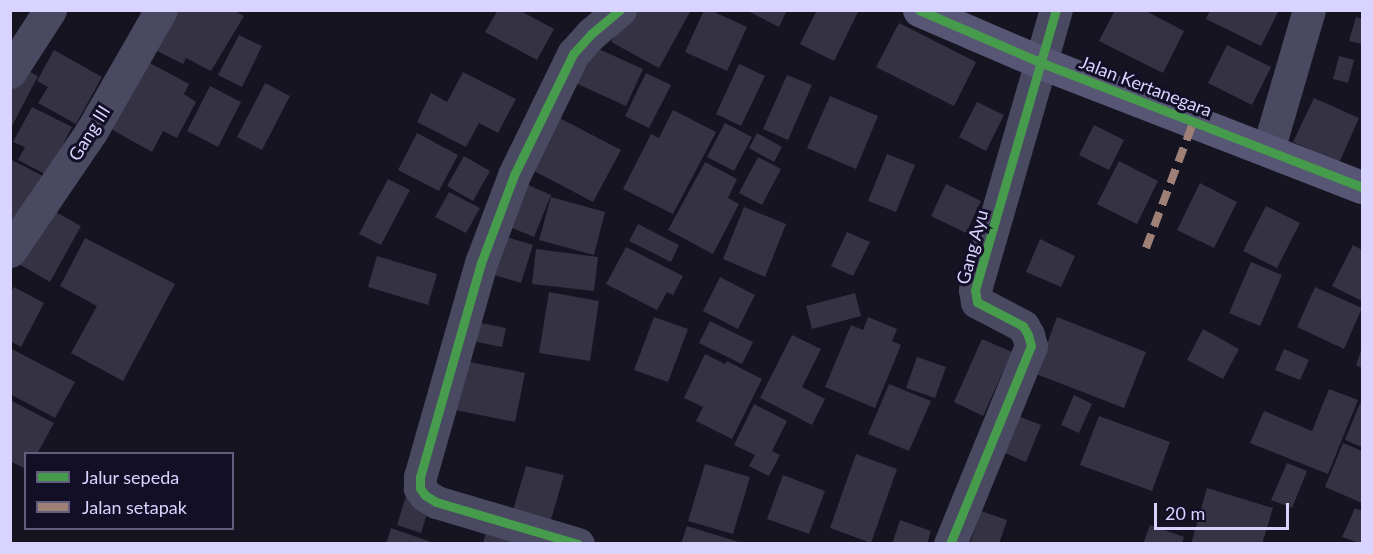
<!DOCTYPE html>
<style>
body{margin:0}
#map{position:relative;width:1373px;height:554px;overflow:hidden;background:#161421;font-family:Lato,sans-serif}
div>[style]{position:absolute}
.building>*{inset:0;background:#343243}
.street>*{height:33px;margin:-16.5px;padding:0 16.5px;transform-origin:16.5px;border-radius:16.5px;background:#4a4962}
.secondary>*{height:33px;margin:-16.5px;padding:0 16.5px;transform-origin:16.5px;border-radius:16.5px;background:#575674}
.quiet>*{height:8px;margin-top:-4px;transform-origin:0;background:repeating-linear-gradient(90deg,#9e8076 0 15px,transparent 0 23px)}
.cycleway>*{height:9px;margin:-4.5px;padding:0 4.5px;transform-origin:4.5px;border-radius:4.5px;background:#469c4c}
span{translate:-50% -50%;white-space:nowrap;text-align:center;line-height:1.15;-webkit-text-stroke:6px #130f26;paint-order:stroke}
.street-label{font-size:18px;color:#d9d4ff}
.frame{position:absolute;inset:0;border:12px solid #d9d4ff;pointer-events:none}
.legend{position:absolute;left:24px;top:452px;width:210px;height:78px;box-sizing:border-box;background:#130f26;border:2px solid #625e7d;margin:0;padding:8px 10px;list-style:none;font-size:18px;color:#d9d4ff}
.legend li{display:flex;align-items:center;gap:12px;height:30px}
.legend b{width:30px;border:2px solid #625e7d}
.scale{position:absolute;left:1154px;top:503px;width:135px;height:27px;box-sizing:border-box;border:3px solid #d9d4ff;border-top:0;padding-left:8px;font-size:18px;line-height:21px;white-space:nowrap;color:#d9d4ff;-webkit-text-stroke:4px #130f26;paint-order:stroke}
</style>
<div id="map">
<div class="building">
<div style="clip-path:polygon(165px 10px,233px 10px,244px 16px,211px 71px,186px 58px,183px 64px,149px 47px)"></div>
<div style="clip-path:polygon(498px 10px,519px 10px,554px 29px,537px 60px,485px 32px)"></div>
<div style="clip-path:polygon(629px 10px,691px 10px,659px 68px,611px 42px)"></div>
<div style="clip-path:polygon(704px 10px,710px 10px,747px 27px,727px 71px,685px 52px)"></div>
<div style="clip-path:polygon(746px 10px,787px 10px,779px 27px)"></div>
<div style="clip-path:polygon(817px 10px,858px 12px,834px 61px,800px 44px)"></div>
<div style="clip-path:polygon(1115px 10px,1144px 10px,1184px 31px,1163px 73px,1099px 41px)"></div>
<div style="clip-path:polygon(1210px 10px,1279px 10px,1261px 46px,1206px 19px)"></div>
<div style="clip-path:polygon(1356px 17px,1362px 19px,1362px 44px,1349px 41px)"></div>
<div style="clip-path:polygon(899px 23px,976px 62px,954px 106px,876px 67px)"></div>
<div style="clip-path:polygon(239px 35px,262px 46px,242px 87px,218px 75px)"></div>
<div style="clip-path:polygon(590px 45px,643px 69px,626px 106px,573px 82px)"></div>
<div style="clip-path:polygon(1227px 45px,1271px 67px,1252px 105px,1208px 83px)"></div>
<div style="clip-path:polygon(54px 50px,102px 77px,76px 124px,38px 103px,48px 87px,37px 81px)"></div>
<div style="clip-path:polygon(137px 56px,189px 84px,184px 94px,196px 102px,177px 138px,163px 131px,152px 152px,100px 123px)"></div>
<div style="clip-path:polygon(1339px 56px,1354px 60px,1348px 83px,1333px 79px)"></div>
<div style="clip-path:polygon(739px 64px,765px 76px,741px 126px,716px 114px)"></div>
<div style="clip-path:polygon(16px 65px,38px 76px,12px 126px,10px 76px)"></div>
<div style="clip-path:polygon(463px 72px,516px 99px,498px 133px,479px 123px,466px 147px,417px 122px,431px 93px,447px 102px)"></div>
<div style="clip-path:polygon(646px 73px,671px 85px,649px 128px,625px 116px)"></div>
<div style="clip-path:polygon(787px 75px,812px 85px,788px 140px,763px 129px)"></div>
<div style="clip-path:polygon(265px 83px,290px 96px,262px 150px,237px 137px)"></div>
<div style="clip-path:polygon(210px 86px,241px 102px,218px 147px,187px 131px)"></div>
<div style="clip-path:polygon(830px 96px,878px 116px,856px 169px,807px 148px)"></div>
<div style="clip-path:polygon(1314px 98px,1359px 118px,1339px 163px,1293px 142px)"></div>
<div style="clip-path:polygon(977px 102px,1004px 115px,986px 151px,959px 137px)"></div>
<div style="clip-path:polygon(32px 107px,72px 127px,47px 175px,18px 160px,25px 147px,13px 142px)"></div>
<div style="clip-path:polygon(673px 110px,716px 132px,673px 214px,623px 189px,651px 134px,659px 138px)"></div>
<div style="clip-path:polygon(548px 112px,621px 150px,593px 202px,521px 164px)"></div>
<div style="clip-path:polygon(725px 123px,752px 137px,734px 171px,707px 157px)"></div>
<div style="clip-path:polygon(1094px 125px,1124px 140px,1109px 170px,1079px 155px)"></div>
<div style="clip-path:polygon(417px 133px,458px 155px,439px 191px,398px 170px)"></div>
<div style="clip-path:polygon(757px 133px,782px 147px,774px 162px,749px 148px)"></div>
<div style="clip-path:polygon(887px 154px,915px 165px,896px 212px,868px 201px)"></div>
<div style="clip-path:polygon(464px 156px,490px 171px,473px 201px,447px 186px)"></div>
<div style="clip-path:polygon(758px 157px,781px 169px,762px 205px,739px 193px)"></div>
<div style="clip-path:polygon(10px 159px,45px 177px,10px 239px)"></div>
<div style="clip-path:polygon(1119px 161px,1158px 181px,1137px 224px,1097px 204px)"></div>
<div style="clip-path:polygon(705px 162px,737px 179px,728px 198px,739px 204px,713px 254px,668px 230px)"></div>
<div style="clip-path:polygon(388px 179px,410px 190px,381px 245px,359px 234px)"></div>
<div style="clip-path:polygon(517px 180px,551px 195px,534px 237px,500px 223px)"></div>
<div style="clip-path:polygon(1200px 183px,1237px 202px,1214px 248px,1177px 230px)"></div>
<div style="clip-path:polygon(946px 184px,981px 201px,966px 233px,931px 216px)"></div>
<div style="clip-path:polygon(449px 192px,480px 208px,466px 233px,435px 217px)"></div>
<div style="clip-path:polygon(551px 197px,605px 212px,594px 255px,539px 240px)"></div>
<div style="clip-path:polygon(43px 205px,81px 226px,50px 282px,12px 260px)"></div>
<div style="clip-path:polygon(1266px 206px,1300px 223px,1277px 268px,1243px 251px)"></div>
<div style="clip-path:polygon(744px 207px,786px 224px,765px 277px,723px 259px)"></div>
<div style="clip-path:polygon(638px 224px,679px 245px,671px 262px,629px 241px)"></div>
<div style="clip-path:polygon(847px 232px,870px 242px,853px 276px,831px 266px)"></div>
<div style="clip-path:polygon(500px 235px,533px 245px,521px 283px,488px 273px)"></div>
<div style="clip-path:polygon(85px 238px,175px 284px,123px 381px,71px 353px,97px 306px,60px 286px)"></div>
<div style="clip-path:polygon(1040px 239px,1075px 256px,1061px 287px,1026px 272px)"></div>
<div style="clip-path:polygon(1353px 245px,1362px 250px,1362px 301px,1332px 286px)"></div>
<div style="clip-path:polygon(626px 247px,683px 276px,673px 295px,667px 292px,657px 310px,606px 284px)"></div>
<div style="clip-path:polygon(536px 249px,598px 257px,594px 291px,532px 284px)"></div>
<div style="clip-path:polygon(377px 256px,437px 274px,428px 305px,368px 287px)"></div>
<div style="clip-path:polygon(1251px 262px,1282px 275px,1260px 326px,1229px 313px)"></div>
<div style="clip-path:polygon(720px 277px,755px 295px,738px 329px,703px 311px)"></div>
<div style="clip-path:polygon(14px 287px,44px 303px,21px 347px,10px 341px,10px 293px)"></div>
<div style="clip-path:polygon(1315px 287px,1362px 308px,1344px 349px,1297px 327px)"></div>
<div style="clip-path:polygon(549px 292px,599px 301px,590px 361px,539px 353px)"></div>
<div style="clip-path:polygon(855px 293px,861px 316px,812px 329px,806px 306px)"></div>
<div style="clip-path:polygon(654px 317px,688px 329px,668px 382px,634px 370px)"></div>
<div style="clip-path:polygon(868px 317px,897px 329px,892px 341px,901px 345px,875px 408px,825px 387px,851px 325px,863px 330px)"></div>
<div style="clip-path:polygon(1057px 317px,1146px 352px,1124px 408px,1036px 374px)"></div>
<div style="clip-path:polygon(710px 321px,753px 342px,742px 364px,699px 343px)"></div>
<div style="clip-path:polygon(476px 322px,506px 328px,502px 347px,472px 341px)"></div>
<div style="clip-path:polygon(1203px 329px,1239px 349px,1223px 379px,1187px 360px)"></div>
<div style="clip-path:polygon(792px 335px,821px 349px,802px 387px,825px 399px,812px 425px,760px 398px)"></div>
<div style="clip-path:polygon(982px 339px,1012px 352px,983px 416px,954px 402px)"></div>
<div style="clip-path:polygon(10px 348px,75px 382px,55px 418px,10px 394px)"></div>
<div style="clip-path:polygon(1362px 348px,1362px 368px,1356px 365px)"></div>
<div style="clip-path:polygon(1284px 349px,1309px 360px,1300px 380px,1275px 370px)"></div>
<div style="clip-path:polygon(705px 354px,725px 364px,727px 361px,762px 379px,732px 439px,696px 421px,703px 407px,684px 398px)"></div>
<div style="clip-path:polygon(917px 357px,946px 367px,935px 398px,906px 388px)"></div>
<div style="clip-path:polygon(465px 361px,525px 373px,515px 422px,455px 410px)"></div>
<div style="clip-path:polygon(889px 384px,931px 401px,909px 451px,868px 434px)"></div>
<div style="clip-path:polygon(1329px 389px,1358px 400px,1328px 474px,1250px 443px,1264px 411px,1312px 431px)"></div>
<div style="clip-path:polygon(1074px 395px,1092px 404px,1079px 433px,1061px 425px)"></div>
<div style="clip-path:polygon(10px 400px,54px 423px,37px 454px,26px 454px,26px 469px,10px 461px)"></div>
<div style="clip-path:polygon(1360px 403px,1362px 404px,1362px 447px,1345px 440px)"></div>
<div style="clip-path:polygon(754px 404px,787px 421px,772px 451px,780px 455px,769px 476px,749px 466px,755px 455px,734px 445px)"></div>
<div style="clip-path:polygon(1013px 414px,1041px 425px,1026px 462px,998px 450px)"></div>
<div style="clip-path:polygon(1099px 416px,1170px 442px,1152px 491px,1080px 465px)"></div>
<div style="clip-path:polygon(1343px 443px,1362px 451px,1362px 503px,1325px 487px)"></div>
<div style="clip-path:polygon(856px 454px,897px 469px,871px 543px,830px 528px)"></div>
<div style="clip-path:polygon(1287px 463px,1307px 471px,1292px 508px,1271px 500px)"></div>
<div style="clip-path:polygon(705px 464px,750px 477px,733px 534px,688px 521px)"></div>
<div style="clip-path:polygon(526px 466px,564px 475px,550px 523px,512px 513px)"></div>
<div style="clip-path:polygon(783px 475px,825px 491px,809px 534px,767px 519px)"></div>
<div style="clip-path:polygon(1207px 488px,1273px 508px,1262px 544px,1191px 544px)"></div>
<div style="clip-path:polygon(406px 496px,430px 504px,421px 533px,397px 525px)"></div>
<div style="clip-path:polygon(1355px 508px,1362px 511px,1362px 544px,1342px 537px)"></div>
<div style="clip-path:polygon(981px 511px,1007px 520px,999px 544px,970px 544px)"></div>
<div style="clip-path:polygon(900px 520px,931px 531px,927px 544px,892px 544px)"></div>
<div style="clip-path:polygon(1150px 525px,1184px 537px,1182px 544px,1143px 544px)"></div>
<div style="clip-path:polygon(687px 526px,742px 543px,742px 544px,681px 544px)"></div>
<div style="clip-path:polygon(391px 528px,434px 543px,434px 544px,386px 544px)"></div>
<div style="clip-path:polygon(487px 528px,514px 536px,512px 544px,483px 544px)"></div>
</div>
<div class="street">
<div style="left:10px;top:72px;width:74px;rotate:-57.2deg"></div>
<div style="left:1268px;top:150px;width:146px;rotate:-73.7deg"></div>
<div style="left:10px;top:251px;width:144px;rotate:-55.8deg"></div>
<div style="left:91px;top:132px;width:141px;rotate:-60.2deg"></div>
<div style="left:578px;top:544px;width:148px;rotate:-163.5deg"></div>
<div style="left:436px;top:502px;width:13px;rotate:-148deg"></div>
<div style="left:425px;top:495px;width:9px;rotate:-126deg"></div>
<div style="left:420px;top:488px;width:11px;rotate:-90deg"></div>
<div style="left:420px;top:477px;width:223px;rotate:-74.1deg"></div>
<div style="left:481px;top:263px;width:94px;rotate:-69.4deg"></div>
<div style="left:514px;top:175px;width:135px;rotate:-64deg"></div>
<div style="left:573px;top:54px;width:27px;rotate:-48deg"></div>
<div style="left:591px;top:34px;width:38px;rotate:-40deg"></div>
<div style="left:950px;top:544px;width:214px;rotate:-67.8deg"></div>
<div style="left:1031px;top:346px;width:11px;rotate:-105deg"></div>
<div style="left:1028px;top:335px;width:10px;rotate:-119deg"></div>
<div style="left:1023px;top:326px;width:52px;rotate:-152.4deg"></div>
<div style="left:977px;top:302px;width:12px;rotate:-99deg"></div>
<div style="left:975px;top:290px;width:291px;rotate:-73.9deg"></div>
</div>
<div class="secondary">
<div style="left:919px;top:10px;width:134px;rotate:23.3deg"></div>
<div style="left:1042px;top:63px;width:343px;rotate:21.2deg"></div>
</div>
<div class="quiet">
<div style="left:1146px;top:248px;width:134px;rotate:-69.4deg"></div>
</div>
<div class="cycleway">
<div style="left:919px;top:10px;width:134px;rotate:23.3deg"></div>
<div style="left:1042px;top:63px;width:343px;rotate:21.2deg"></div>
<div style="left:578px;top:544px;width:148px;rotate:-163.5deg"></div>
<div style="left:436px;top:502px;width:13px;rotate:-148deg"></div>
<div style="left:425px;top:495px;width:9px;rotate:-126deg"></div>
<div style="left:420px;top:488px;width:11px;rotate:-90deg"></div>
<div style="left:420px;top:477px;width:223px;rotate:-74.1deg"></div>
<div style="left:481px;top:263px;width:94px;rotate:-69.4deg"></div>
<div style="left:514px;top:175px;width:135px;rotate:-64deg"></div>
<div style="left:573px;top:54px;width:27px;rotate:-48deg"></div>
<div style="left:591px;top:34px;width:38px;rotate:-40deg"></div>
<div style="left:950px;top:544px;width:214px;rotate:-67.8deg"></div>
<div style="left:1031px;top:346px;width:11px;rotate:-105deg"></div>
<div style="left:1028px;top:335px;width:10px;rotate:-119deg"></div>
<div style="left:1023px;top:326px;width:52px;rotate:-152.4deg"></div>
<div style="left:977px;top:302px;width:12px;rotate:-99deg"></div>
<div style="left:975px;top:290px;width:291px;rotate:-73.9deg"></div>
</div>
<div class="street-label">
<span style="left:1146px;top:86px;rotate:21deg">Jalan Kertanegara</span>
<span style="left:89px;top:133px;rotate:-58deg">Gang III</span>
<span style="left:972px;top:247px;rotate:-75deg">Gang Ayu</span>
</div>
<div class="frame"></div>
<ul class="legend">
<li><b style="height:8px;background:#469c4c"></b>Jalur sepeda</li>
<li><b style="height:8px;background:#9e8076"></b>Jalan setapak</li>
</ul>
<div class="scale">20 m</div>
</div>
